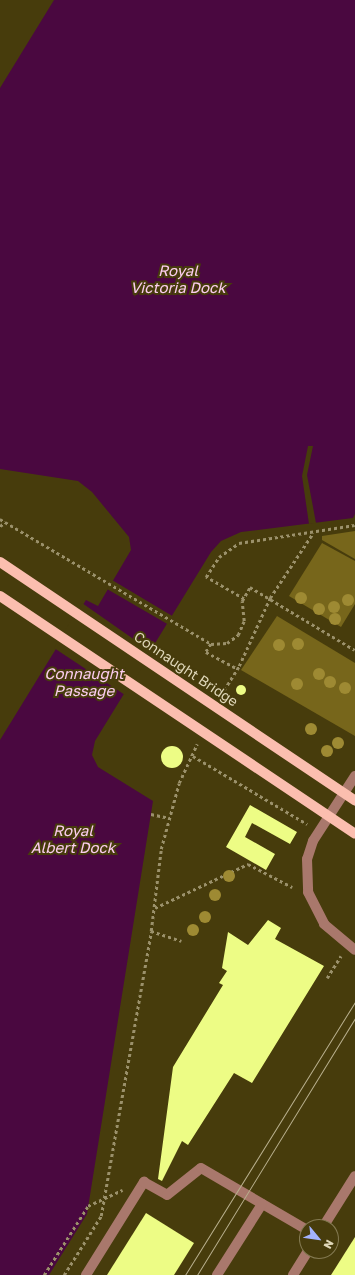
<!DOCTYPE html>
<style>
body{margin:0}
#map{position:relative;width:355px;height:1275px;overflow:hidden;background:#473c0c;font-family:"Golos Text",sans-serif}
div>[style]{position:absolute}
.green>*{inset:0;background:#77661b}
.water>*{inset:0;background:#4a0840}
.pier>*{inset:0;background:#473c0c}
.building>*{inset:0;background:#edfc85}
.round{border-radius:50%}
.path>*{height:2.5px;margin-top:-1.25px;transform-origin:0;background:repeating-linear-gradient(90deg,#9b916b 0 3px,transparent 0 6px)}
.minor>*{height:10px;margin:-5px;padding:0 5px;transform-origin:5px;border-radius:5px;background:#a9786c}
.tram>*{height:1px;margin:-0.5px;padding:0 0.5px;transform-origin:0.5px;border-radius:0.5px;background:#b8af8d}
.major-bridge>*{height:10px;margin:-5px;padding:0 5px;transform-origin:5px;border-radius:5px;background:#fbbeaf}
.trees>*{width:12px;height:12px;margin:-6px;border-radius:50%;background:#9e8a33}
span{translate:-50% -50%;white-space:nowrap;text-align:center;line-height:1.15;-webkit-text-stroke:4px #473c0c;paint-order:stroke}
.street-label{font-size:14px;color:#e0d8ba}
.water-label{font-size:15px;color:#fccdf0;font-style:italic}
.north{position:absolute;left:299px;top:1219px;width:40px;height:40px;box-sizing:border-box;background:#473c0c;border:1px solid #847a52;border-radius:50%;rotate:119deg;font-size:11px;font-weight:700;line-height:16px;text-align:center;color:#e0d8ba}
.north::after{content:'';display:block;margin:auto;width:14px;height:18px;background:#a3b2fd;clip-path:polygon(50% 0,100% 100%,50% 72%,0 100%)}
</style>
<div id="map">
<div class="green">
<div style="clip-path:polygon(355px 531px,355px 559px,322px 540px,322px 536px)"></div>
<div style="clip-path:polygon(322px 543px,355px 561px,355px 604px,341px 627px,289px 596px)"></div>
<div style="clip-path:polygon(277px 616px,355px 663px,355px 736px,241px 670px)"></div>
</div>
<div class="water">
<div style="clip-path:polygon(54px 0,355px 0,355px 514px,353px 518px,241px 532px,221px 541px,211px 552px,95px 741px,92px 755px,98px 767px,153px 801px,87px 1214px,49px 1275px,0 1275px,0 740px,86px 600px,98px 606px,131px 550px,129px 537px,92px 492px,78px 481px,0 469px,0 88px)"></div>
</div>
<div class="pier">
<div style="clip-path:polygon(308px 446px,313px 446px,307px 475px,316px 523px,309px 524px,302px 476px)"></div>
<div style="clip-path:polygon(112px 580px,174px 617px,169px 625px,107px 589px)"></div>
<div style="clip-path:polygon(82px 603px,152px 652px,125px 695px,54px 648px)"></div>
</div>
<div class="building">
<div class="round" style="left:236px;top:685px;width:10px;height:10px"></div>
<div class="round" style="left:161px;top:746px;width:22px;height:22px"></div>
<div style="clip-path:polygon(250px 805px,297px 832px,290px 844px,252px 823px,245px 837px,275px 854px,266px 870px,226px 847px)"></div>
<div style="clip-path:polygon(268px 920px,281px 928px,275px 939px,324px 966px,252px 1083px,234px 1073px,188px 1145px,182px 1141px,162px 1181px,158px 1179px,173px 1067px,223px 985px,219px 983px,227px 971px,222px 968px,228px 932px,248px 945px)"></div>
<div style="clip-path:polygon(146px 1213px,194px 1243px,174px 1275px,107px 1275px)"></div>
<div style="clip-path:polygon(355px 1237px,355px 1275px,331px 1275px)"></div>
</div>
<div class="path">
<div style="left:0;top:519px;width:245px;rotate:30.6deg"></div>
<div style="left:211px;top:644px;width:16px;rotate:-4deg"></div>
<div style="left:227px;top:643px;width:14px;rotate:-36deg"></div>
<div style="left:238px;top:635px;width:15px;rotate:-67deg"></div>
<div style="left:244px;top:621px;width:20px;rotate:-96deg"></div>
<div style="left:242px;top:601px;width:16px;rotate:-60deg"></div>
<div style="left:250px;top:587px;width:122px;rotate:31deg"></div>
<div style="left:0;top:526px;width:7px;rotate:-34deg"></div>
<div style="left:244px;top:599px;width:44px;rotate:-149.9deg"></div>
<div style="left:206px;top:577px;width:24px;rotate:-57deg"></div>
<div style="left:219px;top:557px;width:24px;rotate:-35deg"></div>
<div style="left:239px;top:543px;width:117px;rotate:-8.8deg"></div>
<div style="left:211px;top:644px;width:9px;rotate:122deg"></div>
<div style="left:206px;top:652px;width:36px;rotate:28deg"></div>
<div style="left:221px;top:695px;width:34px;rotate:-58deg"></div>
<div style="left:239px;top:666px;width:75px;rotate:-65.5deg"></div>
<div style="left:270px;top:598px;width:78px;rotate:-56.5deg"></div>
<div style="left:193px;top:756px;width:133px;rotate:30.8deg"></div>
<div style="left:151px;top:814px;width:19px;rotate:12deg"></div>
<div style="left:155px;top:908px;width:103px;rotate:-25.3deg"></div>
<div style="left:248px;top:864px;width:50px;rotate:27.6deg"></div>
<div style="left:151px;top:931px;width:32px;rotate:18deg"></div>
<div style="left:327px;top:978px;width:26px;rotate:-58deg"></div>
<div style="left:44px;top:1275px;width:82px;rotate:-57.5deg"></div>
<div style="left:88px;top:1206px;width:38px;rotate:-25deg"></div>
<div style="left:64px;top:1275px;width:70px;rotate:-57.9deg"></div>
<div style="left:101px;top:1216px;width:289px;rotate:-80deg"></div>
<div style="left:151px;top:931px;width:83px;rotate:-83deg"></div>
<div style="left:161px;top:849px;width:68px;rotate:-74.7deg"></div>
<div style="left:179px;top:783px;width:43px;rotate:-65.2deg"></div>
</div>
<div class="minor">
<div style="left:355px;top:776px;width:77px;rotate:122.9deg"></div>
<div style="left:313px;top:841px;width:19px;rotate:108deg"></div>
<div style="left:307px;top:859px;width:33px;rotate:88deg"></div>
<div style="left:308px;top:892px;width:36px;rotate:63deg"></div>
<div style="left:324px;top:924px;width:40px;rotate:40deg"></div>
<div style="left:323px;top:1227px;width:60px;rotate:-57.9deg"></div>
<div style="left:86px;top:1275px;width:110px;rotate:-58.1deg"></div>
<div style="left:144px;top:1182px;width:26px;rotate:29deg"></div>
<div style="left:167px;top:1195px;width:43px;rotate:-38.5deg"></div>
<div style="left:201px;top:1168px;width:123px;rotate:30.3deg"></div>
<div style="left:217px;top:1275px;width:84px;rotate:-57.6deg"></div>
<div style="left:293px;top:1275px;width:28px;rotate:-58deg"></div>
</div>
<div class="tram">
<div style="left:185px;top:1275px;width:322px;rotate:-58.1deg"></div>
<div style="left:197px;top:1275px;width:302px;rotate:-58.4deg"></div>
</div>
<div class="major-bridge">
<div style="left:0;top:562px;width:428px;rotate:33.9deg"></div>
<div style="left:0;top:596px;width:427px;rotate:33.8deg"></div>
</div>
<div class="trees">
<div style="left:301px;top:598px"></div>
<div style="left:348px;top:600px"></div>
<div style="left:334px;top:607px"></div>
<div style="left:319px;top:609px"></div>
<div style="left:335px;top:619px"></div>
<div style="left:298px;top:644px"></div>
<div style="left:279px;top:645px"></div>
<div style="left:319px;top:674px"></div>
<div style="left:330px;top:682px"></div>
<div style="left:297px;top:684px"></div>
<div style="left:345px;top:688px"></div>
<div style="left:311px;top:729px"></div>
<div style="left:338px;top:743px"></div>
<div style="left:327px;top:751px"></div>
<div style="left:229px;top:876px"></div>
<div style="left:215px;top:895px"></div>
<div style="left:205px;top:917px"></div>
<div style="left:193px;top:930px"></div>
</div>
<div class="street-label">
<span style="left:186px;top:669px;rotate:34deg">Connaught Bridge</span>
</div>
<div class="water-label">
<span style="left:178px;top:279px">Royal<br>Victoria Dock</span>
<span style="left:84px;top:682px">Connaught<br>Passage</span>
<span style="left:73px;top:839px">Royal<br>Albert Dock</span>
</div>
<div class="north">N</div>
</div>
